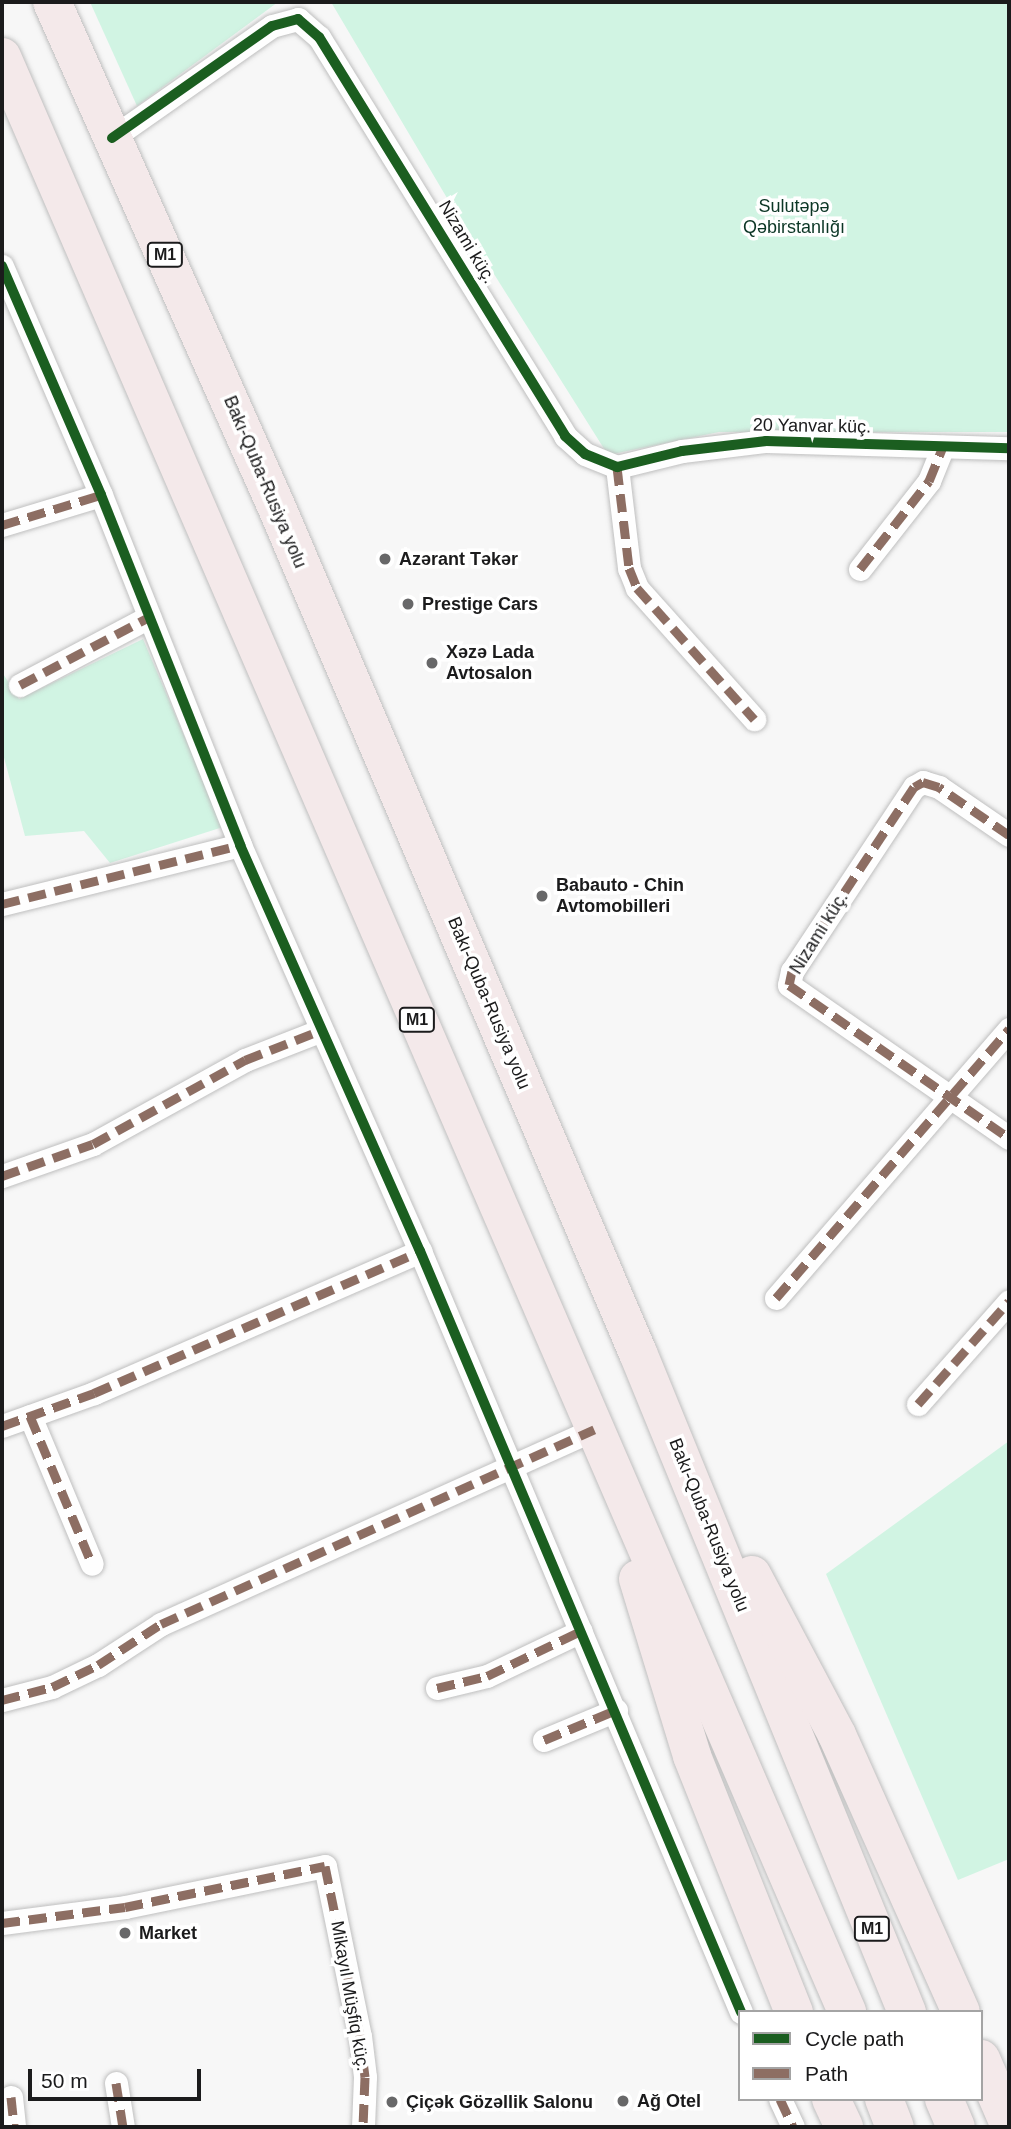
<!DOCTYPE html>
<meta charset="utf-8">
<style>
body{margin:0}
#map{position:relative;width:1011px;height:2129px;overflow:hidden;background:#f7f7f7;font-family:Arial,sans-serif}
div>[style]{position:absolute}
.green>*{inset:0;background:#d1f4e3}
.roads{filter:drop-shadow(0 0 2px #bfbfbf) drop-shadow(0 0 2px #bfbfbf)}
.minor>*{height:23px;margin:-11.5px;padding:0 11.5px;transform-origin:11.5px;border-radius:11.5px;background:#fefefe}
.trunk>*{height:38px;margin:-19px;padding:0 19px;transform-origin:19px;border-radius:19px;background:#f4e9ea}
.quiet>*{height:9px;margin-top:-4.5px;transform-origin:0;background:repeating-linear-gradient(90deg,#8d6e63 0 18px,transparent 0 27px)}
.cycleway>*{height:10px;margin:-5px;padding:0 5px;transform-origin:5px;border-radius:5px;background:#1b5e20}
.dots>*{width:19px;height:19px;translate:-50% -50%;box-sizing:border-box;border:4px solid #fff;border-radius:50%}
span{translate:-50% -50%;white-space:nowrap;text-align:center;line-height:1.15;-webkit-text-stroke:7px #fff;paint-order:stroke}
.shield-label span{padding:2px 5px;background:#fff;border:2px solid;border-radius:5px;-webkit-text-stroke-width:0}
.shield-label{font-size:16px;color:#1b1b1c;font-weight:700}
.park-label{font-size:18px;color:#0b3625}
.street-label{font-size:18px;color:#1b1b1c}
.poi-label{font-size:18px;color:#1b1b1c;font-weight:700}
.left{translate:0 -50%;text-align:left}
.frame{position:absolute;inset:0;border:4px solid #1b1b1c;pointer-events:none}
.legend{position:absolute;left:738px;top:2010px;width:245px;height:91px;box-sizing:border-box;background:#fff;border:2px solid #a4a4a4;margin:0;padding:9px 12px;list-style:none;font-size:21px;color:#1b1b1c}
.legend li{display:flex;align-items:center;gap:14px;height:35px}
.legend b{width:35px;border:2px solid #a4a4a4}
.scale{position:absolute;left:28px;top:2069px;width:173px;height:32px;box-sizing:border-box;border:4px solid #1b1b1c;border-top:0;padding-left:9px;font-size:21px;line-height:24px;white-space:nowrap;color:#1b1b1c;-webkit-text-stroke:5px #fff;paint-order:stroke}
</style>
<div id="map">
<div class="green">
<div style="clip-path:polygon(90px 2px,278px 2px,137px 106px)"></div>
<div style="clip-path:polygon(331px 2px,1009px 2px,1009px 432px,719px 432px,608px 455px,460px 220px)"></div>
<div style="clip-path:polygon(143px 639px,223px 827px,110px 863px,84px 831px,25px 836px,2px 750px,2px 672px,19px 699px)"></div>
<div style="clip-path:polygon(1009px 1441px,1009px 1859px,958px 1880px,826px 1574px)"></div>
</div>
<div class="roads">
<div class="minor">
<div style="left:112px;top:138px;width:195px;rotate:-35deg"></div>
<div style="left:272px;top:26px;width:27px;rotate:-15deg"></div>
<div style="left:298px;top:19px;width:28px;rotate:41deg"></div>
<div style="left:319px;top:37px;width:469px;rotate:58.3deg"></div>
<div style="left:565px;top:436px;width:27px;rotate:42deg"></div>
<div style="left:585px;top:454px;width:35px;rotate:22deg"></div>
<div style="left:617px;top:467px;width:67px;rotate:-13.8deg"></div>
<div style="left:682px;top:451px;width:85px;rotate:-6.8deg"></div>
<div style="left:766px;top:441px;width:243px;rotate:1.7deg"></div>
<div style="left:2px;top:266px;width:249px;rotate:66.6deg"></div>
<div style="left:101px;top:495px;width:377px;rotate:68.3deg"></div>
<div style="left:240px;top:845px;width:444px;rotate:66.1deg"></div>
<div style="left:420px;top:1251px;width:826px;rotate:67.13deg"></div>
<div style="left:617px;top:467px;width:102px;rotate:83.2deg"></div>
<div style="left:629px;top:568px;width:22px;rotate:68deg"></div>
<div style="left:637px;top:588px;width:176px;rotate:48.2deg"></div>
<div style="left:2px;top:525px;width:103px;rotate:-16.9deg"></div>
<div style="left:860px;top:569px;width:112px;rotate:-51.9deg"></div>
<div style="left:929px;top:481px;width:37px;rotate:-68deg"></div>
<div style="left:20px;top:685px;width:146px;rotate:-27.8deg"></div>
<div style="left:1009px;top:835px;width:85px;rotate:-145.6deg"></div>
<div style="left:939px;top:787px;width:17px;rotate:-163deg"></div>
<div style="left:923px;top:782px;width:10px;rotate:151deg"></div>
<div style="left:914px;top:787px;width:221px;rotate:123.5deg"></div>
<div style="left:792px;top:971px;width:14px;rotate:102deg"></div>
<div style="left:789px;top:985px;width:268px;rotate:34.8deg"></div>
<div style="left:2px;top:904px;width:245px;rotate:-13.9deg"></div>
<div style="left:2px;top:1176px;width:96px;rotate:-19.4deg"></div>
<div style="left:93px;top:1144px;width:174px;rotate:-28.9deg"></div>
<div style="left:245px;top:1060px;width:79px;rotate:-21.4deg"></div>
<div style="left:776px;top:1298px;width:356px;rotate:-49.1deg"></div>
<div style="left:918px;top:1404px;width:137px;rotate:-48.5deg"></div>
<div style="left:30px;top:1416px;width:160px;rotate:67.3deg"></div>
<div style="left:2px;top:1426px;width:98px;rotate:-19.7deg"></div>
<div style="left:94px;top:1393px;width:356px;rotate:-23.5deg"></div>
<div style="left:437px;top:1688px;width:51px;rotate:-13.5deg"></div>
<div style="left:487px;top:1676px;width:104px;rotate:-25.6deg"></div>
<div style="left:2px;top:1700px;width:52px;rotate:-14.6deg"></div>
<div style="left:52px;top:1687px;width:51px;rotate:-25.6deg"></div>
<div style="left:98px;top:1665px;width:75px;rotate:-33.1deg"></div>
<div style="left:161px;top:1624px;width:475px;rotate:-24.2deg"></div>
<div style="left:544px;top:1740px;width:78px;rotate:-22.6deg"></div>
<div style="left:2px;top:1923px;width:124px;rotate:-7.4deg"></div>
<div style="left:125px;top:1907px;width:204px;rotate:-11.6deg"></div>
<div style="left:325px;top:1866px;width:174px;rotate:78.4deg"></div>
<div style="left:360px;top:2036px;width:41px;rotate:83deg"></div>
<div style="left:365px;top:2077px;width:50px;rotate:92.3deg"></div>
<div style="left:116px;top:2083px;width:45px;rotate:81deg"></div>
<div style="left:11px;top:2097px;width:30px;rotate:84deg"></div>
<div style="left:780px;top:2099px;width:31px;rotate:65deg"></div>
</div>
<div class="trunk">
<div style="left:52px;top:2px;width:554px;rotate:66.03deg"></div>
<div style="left:277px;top:508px;width:919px;rotate:66.87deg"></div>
<div style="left:638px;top:1353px;width:712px;rotate:67.8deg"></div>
<div style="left:2px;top:57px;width:2130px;rotate:66.62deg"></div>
<div style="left:752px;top:1575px;width:181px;rotate:62deg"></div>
<div style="left:837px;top:1735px;width:303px;rotate:65.9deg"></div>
<div style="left:638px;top:1579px;width:185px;rotate:73deg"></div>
<div style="left:692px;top:1756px;width:276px;rotate:68.3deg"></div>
<div style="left:981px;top:2059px;width:71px;rotate:66.7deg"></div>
<div style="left:831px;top:2099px;width:31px;rotate:65deg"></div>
<div style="left:884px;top:2099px;width:30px;rotate:69deg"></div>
<div style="left:944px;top:2099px;width:30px;rotate:67deg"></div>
</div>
</div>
<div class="quiet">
<div style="left:617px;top:467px;width:102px;rotate:83.2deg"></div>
<div style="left:629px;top:568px;width:22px;rotate:68deg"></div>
<div style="left:637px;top:588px;width:176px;rotate:48.2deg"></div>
<div style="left:2px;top:525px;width:103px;rotate:-16.9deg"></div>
<div style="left:860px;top:569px;width:112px;rotate:-51.9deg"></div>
<div style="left:929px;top:481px;width:37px;rotate:-68deg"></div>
<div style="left:20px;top:685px;width:146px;rotate:-27.8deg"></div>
<div style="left:1009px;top:835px;width:85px;rotate:-145.6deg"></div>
<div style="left:939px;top:787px;width:17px;rotate:-163deg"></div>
<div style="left:923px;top:782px;width:10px;rotate:151deg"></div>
<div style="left:914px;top:787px;width:221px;rotate:123.5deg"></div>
<div style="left:792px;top:971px;width:14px;rotate:102deg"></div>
<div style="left:789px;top:985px;width:268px;rotate:34.8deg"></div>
<div style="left:2px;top:904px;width:245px;rotate:-13.9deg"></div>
<div style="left:2px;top:1176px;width:96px;rotate:-19.4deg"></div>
<div style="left:93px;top:1144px;width:174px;rotate:-28.9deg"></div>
<div style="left:245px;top:1060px;width:79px;rotate:-21.4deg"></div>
<div style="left:776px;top:1298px;width:356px;rotate:-49.1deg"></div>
<div style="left:918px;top:1404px;width:137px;rotate:-48.5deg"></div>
<div style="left:30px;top:1416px;width:160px;rotate:67.3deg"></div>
<div style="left:2px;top:1426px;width:98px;rotate:-19.7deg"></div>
<div style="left:94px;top:1393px;width:356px;rotate:-23.5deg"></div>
<div style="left:437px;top:1688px;width:51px;rotate:-13.5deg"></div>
<div style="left:487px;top:1676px;width:104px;rotate:-25.6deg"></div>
<div style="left:2px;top:1700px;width:52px;rotate:-14.6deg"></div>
<div style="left:52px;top:1687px;width:51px;rotate:-25.6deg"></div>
<div style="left:98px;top:1665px;width:75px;rotate:-33.1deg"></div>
<div style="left:161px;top:1624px;width:475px;rotate:-24.2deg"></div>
<div style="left:544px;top:1740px;width:78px;rotate:-22.6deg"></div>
<div style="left:2px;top:1923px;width:124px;rotate:-7.4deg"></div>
<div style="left:125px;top:1907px;width:204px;rotate:-11.6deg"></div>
<div style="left:325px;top:1866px;width:174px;rotate:78.4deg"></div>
<div style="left:360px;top:2036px;width:41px;rotate:83deg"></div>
<div style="left:365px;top:2077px;width:50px;rotate:92.3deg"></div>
<div style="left:116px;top:2083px;width:45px;rotate:81deg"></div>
<div style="left:11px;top:2097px;width:30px;rotate:84deg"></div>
<div style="left:780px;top:2099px;width:31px;rotate:65deg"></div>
</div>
<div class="cycleway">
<div style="left:112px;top:138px;width:195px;rotate:-35deg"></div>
<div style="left:272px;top:26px;width:27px;rotate:-15deg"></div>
<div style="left:298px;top:19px;width:28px;rotate:41deg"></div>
<div style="left:319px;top:37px;width:469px;rotate:58.3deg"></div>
<div style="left:565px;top:436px;width:27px;rotate:42deg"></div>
<div style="left:585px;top:454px;width:35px;rotate:22deg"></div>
<div style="left:617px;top:467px;width:67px;rotate:-13.8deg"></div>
<div style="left:682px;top:451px;width:85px;rotate:-6.8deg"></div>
<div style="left:766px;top:441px;width:243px;rotate:1.7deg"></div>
<div style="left:2px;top:266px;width:249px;rotate:66.6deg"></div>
<div style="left:101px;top:495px;width:377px;rotate:68.3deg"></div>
<div style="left:240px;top:845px;width:444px;rotate:66.1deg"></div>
<div style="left:420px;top:1251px;width:826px;rotate:67.13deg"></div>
</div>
<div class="dots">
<div style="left:385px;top:559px;background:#686869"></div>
<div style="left:408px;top:604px;background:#686869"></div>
<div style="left:432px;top:663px;background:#686869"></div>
<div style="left:542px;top:896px;background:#686869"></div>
<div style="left:125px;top:1933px;background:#686869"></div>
<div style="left:623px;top:2101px;background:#686869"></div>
<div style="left:392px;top:2102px;background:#686869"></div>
</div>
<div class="shield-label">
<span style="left:165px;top:255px">M1</span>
<span style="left:417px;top:1020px">M1</span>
<span style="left:872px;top:1929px">M1</span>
</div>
<div class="park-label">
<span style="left:794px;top:217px">Sulutəpə<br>Qəbirstanlığı</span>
</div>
<div class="street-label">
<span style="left:467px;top:242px;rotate:59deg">Nizami küç.</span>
<span style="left:812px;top:426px;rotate:1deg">20 Yanvar küç.</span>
<span style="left:265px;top:482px;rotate:67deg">Bakı-Quba-Rusiya yolu</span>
<span style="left:819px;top:933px;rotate:-58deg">Nizami küç.</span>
<span style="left:489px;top:1003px;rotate:67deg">Bakı-Quba-Rusiya yolu</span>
<span style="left:709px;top:1525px;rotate:68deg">Bakı-Quba-Rusiya yolu</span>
<span style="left:350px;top:1996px;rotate:80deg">Mikayıl Müşfiq küç.</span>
</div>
<div class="poi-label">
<span class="left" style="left:399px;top:559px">Azərant Təkər</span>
<span class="left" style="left:422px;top:604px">Prestige Cars</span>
<span class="left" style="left:446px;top:663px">Xəzə Lada<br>Avtosalon</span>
<span class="left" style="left:556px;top:896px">Babauto - Chin<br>Avtomobilleri</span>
<span class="left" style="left:139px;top:1933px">Market</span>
<span class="left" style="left:637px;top:2101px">Ağ Otel</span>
<span class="left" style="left:406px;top:2102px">Çiçək Gözəllik Salonu</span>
</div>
<div class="frame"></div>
<ul class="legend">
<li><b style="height:9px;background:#1b5e20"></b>Cycle path</li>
<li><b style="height:9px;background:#8d6e63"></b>Path</li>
</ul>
<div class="scale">50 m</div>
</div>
